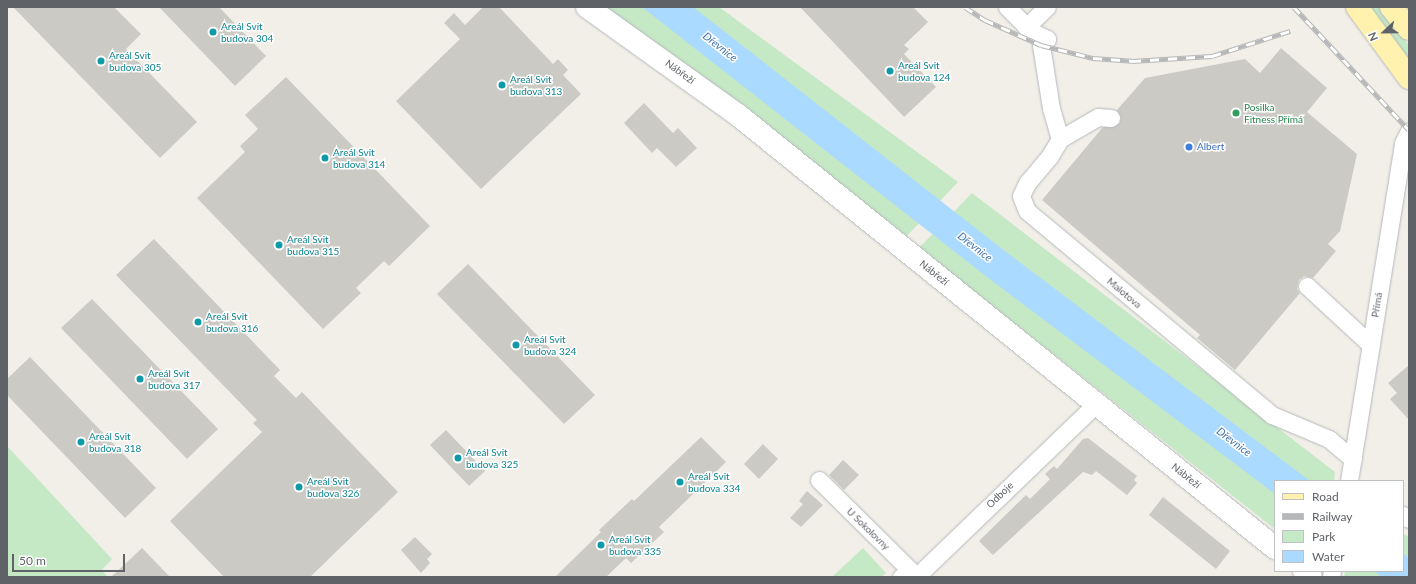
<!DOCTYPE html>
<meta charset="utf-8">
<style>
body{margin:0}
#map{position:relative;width:1416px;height:584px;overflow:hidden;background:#f1efe8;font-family:Lato,sans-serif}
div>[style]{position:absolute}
.green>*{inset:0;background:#c5e8c5}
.water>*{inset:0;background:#aadaff}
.building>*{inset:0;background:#cccac5}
.roads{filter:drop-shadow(0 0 1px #b5b8bc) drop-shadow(0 0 1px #b5b8bc)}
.minor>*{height:17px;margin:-8.5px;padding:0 8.5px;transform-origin:8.5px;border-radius:8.5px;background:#fff}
.tertiary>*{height:22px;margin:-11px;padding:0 11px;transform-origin:11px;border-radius:11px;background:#fff}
.primary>*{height:22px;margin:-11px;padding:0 11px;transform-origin:11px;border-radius:11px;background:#fff2af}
.rail>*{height:4.5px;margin-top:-2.25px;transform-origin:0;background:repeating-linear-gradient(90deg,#fff 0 9px,#b6b7b8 0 18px);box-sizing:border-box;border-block:1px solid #b6b7b8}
.dots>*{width:11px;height:11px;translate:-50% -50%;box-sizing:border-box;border:2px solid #fff;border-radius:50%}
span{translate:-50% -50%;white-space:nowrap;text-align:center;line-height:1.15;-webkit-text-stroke:3px #fff;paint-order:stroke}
.culture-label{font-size:10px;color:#0d838f}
.left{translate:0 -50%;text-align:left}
.street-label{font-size:10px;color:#5f6368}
.leisure-label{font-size:10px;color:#27864d}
.shop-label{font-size:10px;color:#366cbe}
.water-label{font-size:11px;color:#4174aa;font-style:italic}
.frame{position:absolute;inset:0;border:8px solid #5f6368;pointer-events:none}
.legend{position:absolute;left:1274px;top:480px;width:130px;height:92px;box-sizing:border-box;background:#fff;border:1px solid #bfc1c3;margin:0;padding:5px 7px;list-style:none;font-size:12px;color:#5f6368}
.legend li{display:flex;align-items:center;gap:8px;height:20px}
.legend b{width:20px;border:1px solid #bfc1c3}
.north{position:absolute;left:1364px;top:12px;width:40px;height:40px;-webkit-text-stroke:3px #fff;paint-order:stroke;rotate:248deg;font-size:11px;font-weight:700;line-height:16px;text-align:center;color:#5f6368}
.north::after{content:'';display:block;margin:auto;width:14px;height:18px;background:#5f6368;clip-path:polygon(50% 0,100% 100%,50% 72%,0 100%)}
.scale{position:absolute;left:12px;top:554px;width:113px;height:18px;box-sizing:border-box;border:2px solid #5f6368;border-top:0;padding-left:5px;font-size:12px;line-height:14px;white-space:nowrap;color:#5f6368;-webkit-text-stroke:3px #fff;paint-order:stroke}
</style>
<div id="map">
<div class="green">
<div style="clip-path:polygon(605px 7px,719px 7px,958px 182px,905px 238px)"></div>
<div style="clip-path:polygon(1366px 7px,1379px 7px,1409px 45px,1409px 63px)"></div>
<div style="clip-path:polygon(972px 193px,1335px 472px,1334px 481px,1275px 481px,1275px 529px,919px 248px)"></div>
<div style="clip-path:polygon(7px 446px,112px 559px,102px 570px,108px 577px,7px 577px)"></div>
<div style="clip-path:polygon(1403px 533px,1409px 537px,1409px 577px,1344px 577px,1345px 571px,1403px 571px)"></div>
<div style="clip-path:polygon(863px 548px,886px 573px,881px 577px,832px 577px)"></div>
</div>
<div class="water">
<div style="clip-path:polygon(642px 7px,693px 7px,1006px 252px,1310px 481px,1275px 481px,1275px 494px,987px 277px)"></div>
<div style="clip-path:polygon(1403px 553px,1409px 558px,1409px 577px,1382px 577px,1374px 571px,1403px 571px)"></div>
</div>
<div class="building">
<div style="clip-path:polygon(13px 7px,114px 7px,141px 34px,126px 49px,197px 122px,160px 158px)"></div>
<div style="clip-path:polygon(159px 7px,219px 7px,266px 56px,235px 86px)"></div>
<div style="clip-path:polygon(483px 7px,499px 7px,553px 64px,558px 59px,568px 70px,563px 75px,581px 94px,481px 189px,396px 101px,460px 39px,444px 23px,454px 13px,465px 25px)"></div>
<div style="clip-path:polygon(800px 7px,913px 7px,928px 22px,904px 45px,909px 49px,904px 54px,936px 87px,904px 117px)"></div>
<div style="clip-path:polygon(1281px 48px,1327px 88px,1307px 112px,1357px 154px,1340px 231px,1328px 244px,1336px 251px,1313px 278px,1304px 276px,1299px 280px,1297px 289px,1300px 293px,1235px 370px,1197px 338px,1200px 335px,1042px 200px,1103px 127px,1119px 124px,1121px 118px,1117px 110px,1145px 78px,1245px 59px,1260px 73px)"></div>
<div style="clip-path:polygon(286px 77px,430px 226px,389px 266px,384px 261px,356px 288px,361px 293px,323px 329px,197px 198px,245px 152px,240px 146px,258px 129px,245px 115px)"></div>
<div style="clip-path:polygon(644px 103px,673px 133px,678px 128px,697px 148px,676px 167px,657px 148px,652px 153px,624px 123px)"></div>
<div style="clip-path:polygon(154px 239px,280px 370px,274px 376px,296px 398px,302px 392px,398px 492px,310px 577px,224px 577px,170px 521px,262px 432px,253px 423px,257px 420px,116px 275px)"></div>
<div style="clip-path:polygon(468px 264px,595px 395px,564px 424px,437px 294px)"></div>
<div style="clip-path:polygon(92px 299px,218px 429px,187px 459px,61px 328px)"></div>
<div style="clip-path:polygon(30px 357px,156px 488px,125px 518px,7px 395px,7px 379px)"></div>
<div style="clip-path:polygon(1409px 365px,1409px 420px,1390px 399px,1397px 393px,1388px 383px)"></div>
<div style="clip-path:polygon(446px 430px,485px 471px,469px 486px,430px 445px)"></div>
<div style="clip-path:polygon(701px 437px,726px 462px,659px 527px,664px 532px,631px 563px,626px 558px,606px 577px,555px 577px,601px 532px,599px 530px,632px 499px,634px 501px)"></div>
<div style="clip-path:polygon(1088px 438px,1137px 476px,1134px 480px,1137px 483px,1127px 495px,1096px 471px,1092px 475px,1083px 472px,993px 555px,979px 541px,1026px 495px,1030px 499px,1050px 479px,1045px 474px,1054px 466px,1057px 469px,1083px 439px)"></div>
<div style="clip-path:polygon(763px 444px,778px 459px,759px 479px,744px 464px)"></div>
<div style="clip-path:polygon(843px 460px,859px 475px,844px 490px,829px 475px)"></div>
<div style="clip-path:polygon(807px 491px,823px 505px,801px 527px,790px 518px,803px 504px,799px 501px)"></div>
<div style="clip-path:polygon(1163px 497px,1230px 551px,1216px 569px,1149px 515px)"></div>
<div style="clip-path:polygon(415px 537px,432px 554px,427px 559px,430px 563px,421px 573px,401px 550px)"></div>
<div style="clip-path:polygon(142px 548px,170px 577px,111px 577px)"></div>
</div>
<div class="roads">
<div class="minor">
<div style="left:1007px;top:7px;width:34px;rotate:45deg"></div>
<div style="left:1031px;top:31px;width:18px;rotate:27deg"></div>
<div style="left:1047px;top:39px;width:8px;rotate:135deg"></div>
<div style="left:1041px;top:45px;width:64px;rotate:81deg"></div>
<div style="left:1051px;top:108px;width:32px;rotate:74deg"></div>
<div style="left:1060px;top:139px;width:21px;rotate:121deg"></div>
<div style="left:1049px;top:157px;width:34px;rotate:130deg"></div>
<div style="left:1027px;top:183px;width:14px;rotate:115deg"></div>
<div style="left:1021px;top:196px;width:16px;rotate:68deg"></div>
<div style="left:1027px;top:211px;width:319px;rotate:39.8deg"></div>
<div style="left:1272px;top:415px;width:62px;rotate:22.8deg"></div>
<div style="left:1329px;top:439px;width:31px;rotate:40deg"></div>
<div style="left:1026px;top:27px;width:29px;rotate:-44deg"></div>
<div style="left:1060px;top:139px;width:44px;rotate:-30.1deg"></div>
<div style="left:1098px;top:117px;width:13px;rotate:4deg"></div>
<div style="left:1307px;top:286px;width:87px;rotate:42.7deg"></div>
<div style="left:819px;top:480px;width:138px;rotate:44.7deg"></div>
<div style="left:1349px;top:481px;width:342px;rotate:-80.9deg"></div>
<div style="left:1403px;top:143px;width:13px;rotate:-63deg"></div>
<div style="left:1403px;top:515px;width:7px;rotate:34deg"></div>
<div style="left:901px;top:577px;width:16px;rotate:-4deg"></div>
<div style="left:917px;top:576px;width:248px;rotate:-43.9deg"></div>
<div style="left:1331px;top:577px;width:6px;rotate:-81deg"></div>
</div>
<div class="tertiary">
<div style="left:587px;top:7px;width:186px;rotate:35.6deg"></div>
<div style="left:738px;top:115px;width:690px;rotate:38.88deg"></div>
<div style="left:1304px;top:571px;width:9px;rotate:41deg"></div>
</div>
<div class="primary">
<div style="left:1357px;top:7px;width:88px;rotate:53.8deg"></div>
<div style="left:1391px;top:7px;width:28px;rotate:51deg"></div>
</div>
</div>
<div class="rail">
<div style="left:965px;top:7px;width:24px;rotate:33deg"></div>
<div style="left:985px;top:20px;width:61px;rotate:24.1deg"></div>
<div style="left:1041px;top:45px;width:54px;rotate:14deg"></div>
<div style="left:1093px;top:58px;width:39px;rotate:4deg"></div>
<div style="left:1132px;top:61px;width:80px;rotate:-3.6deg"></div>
<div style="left:1212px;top:56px;width:82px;rotate:-17.8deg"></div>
<div style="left:1294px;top:7px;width:168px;rotate:46.9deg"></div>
</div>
<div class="dots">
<div style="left:213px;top:32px;background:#0f9aa8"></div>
<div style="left:101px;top:61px;background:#0f9aa8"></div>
<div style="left:890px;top:71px;background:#0f9aa8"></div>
<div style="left:502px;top:85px;background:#0f9aa8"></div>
<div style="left:1236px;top:113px;background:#2e9e5b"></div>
<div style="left:1189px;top:147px;background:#3f7fe0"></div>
<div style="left:325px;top:158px;background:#0f9aa8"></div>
<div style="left:279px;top:245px;background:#0f9aa8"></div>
<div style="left:198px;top:322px;background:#0f9aa8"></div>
<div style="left:516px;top:345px;background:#0f9aa8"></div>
<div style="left:140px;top:379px;background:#0f9aa8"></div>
<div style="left:81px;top:442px;background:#0f9aa8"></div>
<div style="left:458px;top:458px;background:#0f9aa8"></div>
<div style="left:680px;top:482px;background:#0f9aa8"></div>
<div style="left:299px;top:487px;background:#0f9aa8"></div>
<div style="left:601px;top:545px;background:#0f9aa8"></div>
</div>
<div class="culture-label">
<span class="left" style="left:221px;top:32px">Areál Svit<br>budova 304</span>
<span class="left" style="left:109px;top:61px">Areál Svit<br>budova 305</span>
<span class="left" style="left:898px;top:71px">Areál Svit<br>budova 124</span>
<span class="left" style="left:510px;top:85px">Areál Svit<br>budova 313</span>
<span class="left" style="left:333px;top:158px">Areál Svit<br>budova 314</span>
<span class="left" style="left:287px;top:245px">Areál Svit<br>budova 315</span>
<span class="left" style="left:206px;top:322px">Areál Svit<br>budova 316</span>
<span class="left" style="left:524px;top:345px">Areál Svit<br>budova 324</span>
<span class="left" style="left:148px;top:379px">Areál Svit<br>budova 317</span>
<span class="left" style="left:89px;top:442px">Areál Svit<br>budova 318</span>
<span class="left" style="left:466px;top:458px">Areál Svit<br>budova 325</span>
<span class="left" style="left:688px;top:482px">Areál Svit<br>budova 334</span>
<span class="left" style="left:307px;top:487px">Areál Svit<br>budova 326</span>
<span class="left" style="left:609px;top:545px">Areál Svit<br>budova 335</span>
</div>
<div class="street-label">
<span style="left:680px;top:72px;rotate:36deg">Nábřeží</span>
<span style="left:934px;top:273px;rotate:39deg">Nábřeží</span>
<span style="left:1124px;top:293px;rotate:40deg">Malotova</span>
<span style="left:1377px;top:305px;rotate:-81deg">Přímá</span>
<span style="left:1186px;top:476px;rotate:39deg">Nábřeží</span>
<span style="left:1000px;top:495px;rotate:-44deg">Odboje</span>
<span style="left:868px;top:529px;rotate:44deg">U Sokolovny</span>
</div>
<div class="leisure-label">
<span class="left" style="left:1244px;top:113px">Posilka<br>Fitness Přímá</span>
</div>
<div class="shop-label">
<span class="left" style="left:1197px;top:147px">Albert</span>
</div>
<div class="water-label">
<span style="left:720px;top:47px;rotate:38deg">Dřevnice</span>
<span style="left:975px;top:247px;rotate:38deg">Dřevnice</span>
<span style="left:1234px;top:442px;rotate:37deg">Dřevnice</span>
</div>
<div class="frame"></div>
<ul class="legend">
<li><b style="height:5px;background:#fff2af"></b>Road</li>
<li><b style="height:5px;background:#b6b7b8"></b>Railway</li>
<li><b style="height:11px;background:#c5e8c5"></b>Park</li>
<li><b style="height:11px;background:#aadaff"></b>Water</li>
</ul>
<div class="north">N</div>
<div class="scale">50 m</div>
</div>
